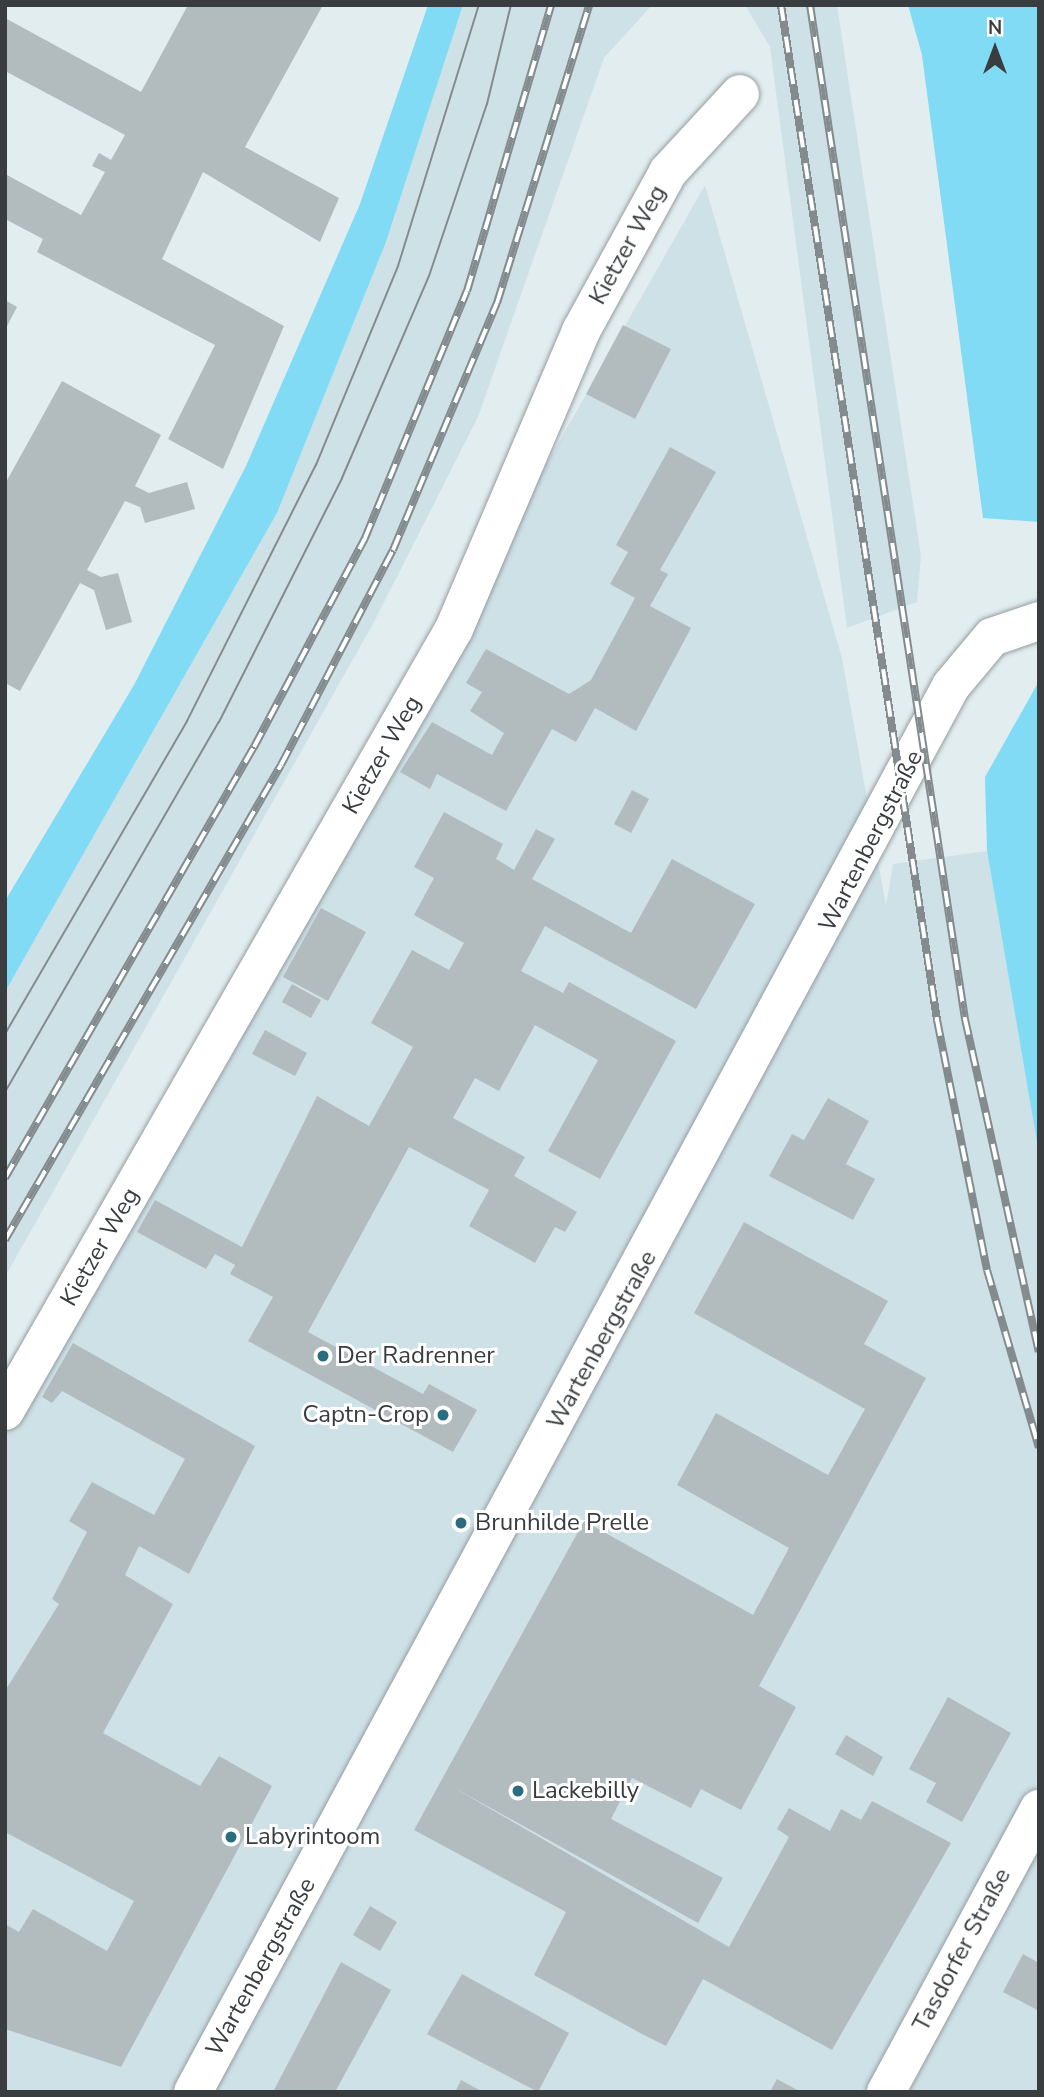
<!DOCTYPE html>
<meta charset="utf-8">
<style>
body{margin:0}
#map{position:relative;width:1044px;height:2097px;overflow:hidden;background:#e2edf0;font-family:"Nunito Sans",sans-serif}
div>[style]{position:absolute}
.built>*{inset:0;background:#cee1e7}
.green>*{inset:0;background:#81dbf5}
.building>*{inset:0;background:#b2bcbf}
.roads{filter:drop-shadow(0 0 2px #949da0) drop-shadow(0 0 2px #949da0)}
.minor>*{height:38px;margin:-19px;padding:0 19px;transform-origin:19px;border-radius:19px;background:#fff}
.tram>*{height:2px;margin:-1px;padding:0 1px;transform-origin:1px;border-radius:1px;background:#848b8e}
.rail>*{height:8px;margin-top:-4px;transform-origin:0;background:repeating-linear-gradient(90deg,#fff 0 16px,#848b8e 0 32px);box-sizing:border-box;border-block:2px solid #848b8e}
.dots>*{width:19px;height:19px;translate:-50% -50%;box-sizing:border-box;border:4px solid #fff;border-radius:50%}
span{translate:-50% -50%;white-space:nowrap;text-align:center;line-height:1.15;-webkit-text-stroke:6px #fff;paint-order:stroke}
.street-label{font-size:24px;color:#393d3f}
.poi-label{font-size:24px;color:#393d3f}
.left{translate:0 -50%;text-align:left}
.right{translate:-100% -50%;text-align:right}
.frame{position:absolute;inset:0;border:7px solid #393d3f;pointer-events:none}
.north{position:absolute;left:960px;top:14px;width:70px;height:70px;-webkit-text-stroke:5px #fff;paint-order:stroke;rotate:0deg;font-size:19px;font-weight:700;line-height:28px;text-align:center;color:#393d3f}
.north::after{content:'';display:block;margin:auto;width:24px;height:32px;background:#393d3f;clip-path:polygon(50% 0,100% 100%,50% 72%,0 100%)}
</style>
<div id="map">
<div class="built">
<div style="clip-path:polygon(463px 5px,652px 5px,604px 58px,478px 417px,374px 622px,5px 1277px,5px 992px,277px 513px,386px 242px)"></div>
<div style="clip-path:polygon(745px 5px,837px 5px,921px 556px,917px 602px,847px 628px,770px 47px)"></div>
<div style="clip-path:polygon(705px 185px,842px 658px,886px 906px,893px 864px,987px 851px,1039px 1154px,1039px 2092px,5px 2092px,5px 1417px)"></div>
</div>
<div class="green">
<div style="clip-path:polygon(428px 5px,463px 5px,386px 242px,277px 513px,5px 992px,5px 901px,134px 685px,246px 466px,360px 204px)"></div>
<div style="clip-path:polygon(908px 5px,1039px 5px,1039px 522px,983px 518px,922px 55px)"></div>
<div style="clip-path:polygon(1039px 681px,1039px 1154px,987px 851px,985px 777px)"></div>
</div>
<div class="building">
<div style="clip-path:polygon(188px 5px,323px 5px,245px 147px,339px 198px,320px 242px,203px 172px,162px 259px,284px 326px,223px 469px,168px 439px,215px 345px,37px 252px,43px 239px,5px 219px,5px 174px,81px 215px,105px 172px,92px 166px,99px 153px,111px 160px,125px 135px,5px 71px,5px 18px,141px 92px)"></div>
<div style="clip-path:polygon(5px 300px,17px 307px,5px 330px)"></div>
<div style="clip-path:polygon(623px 325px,671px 349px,635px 419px,586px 394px)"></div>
<div style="clip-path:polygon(62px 381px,161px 435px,135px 486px,149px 493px,187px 482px,195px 509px,145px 523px,140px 507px,125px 501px,87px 570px,101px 577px,118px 573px,132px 622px,106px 630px,94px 590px,80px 583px,20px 691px,5px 683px,5px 484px)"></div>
<div style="clip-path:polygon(670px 447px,716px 472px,660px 570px,668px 574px,650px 606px,691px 628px,636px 731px,595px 708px,576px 742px,552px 729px,506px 811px,437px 774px,430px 789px,400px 772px,432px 722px,492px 755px,504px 733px,470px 711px,482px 692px,466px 683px,486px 649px,569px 694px,591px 680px,635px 598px,610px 584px,628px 552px,616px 545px)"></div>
<div style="clip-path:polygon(632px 790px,649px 799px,631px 833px,614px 824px)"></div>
<div style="clip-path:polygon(444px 812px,503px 844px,496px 859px,514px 870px,536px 829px,555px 839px,532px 879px,631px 933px,672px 859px,755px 904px,696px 1009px,545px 926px,521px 971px,563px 993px,569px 982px,676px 1041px,600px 1179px,548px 1151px,598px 1060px,535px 1025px,499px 1091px,475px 1078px,453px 1118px,525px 1157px,514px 1176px,577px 1212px,565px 1232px,555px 1227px,535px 1263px,469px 1226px,489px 1190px,409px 1147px,308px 1332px,423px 1394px,429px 1384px,477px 1410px,453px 1452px,248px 1341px,273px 1297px,230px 1274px,235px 1265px,215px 1254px,206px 1269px,137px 1232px,155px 1200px,242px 1247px,317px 1096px,369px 1126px,413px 1047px,371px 1023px,412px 950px,449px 970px,464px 943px,414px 915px,434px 878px,414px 867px)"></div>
<div style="clip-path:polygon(321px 908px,366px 932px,328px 1001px,283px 977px)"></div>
<div style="clip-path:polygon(292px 984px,321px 1000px,311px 1018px,282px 1002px)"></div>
<div style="clip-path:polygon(265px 1030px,307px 1053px,295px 1076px,252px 1054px)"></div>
<div style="clip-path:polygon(828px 1098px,869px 1121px,846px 1164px,875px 1179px,853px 1220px,769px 1176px,792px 1134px,804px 1140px)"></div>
<div style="clip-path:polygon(744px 1222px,888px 1301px,864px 1344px,926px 1378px,759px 1686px,796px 1707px,741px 1810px,701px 1789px,691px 1808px,632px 1778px,611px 1819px,723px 1878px,698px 1923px,451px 1786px,729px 1947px,789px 1837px,777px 1829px,789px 1808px,830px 1831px,841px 1809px,861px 1820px,872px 1801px,951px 1843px,832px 2050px,703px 1979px,666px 2046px,644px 2035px,534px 1975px,566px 1912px,414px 1830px,584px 1521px,753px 1615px,789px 1548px,677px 1485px,716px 1413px,828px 1475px,865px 1409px,694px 1313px)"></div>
<div style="clip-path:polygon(73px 1343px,255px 1446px,189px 1574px,139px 1546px,125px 1575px,173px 1604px,103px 1733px,200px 1786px,219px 1756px,272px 1786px,121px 2067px,5px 2029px,5px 1924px,19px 1932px,33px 1909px,107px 1951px,134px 1901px,5px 1832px,5px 1691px,59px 1604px,52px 1599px,87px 1532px,69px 1521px,92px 1482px,154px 1515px,185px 1459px,62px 1391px,52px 1403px,42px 1397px)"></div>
<div style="clip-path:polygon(948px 1697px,1011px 1733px,962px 1822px,926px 1802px,936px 1783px,909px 1769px)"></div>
<div style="clip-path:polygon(846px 1735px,883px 1757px,873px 1776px,835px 1754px)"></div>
<div style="clip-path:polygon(370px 1906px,397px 1922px,380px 1951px,353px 1935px)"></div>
<div style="clip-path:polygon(1023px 1954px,1039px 1963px,1039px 2011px,1003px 1992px)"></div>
<div style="clip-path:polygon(341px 1962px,391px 1990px,335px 2092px,273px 2092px)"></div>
<div style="clip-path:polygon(462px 1974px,569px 2033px,538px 2092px,427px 2034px)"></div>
<div style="clip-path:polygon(777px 2079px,801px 2092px,770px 2092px)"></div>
<div style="clip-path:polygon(461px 2080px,483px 2092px,455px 2092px)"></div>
</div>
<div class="roads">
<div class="minor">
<div style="left:5px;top:1411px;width:902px;rotate:-60.14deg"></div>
<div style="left:454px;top:629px;width:324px;rotate:-66.9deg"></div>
<div style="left:581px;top:331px;width:181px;rotate:-61.3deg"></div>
<div style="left:668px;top:172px;width:106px;rotate:-47.3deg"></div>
<div style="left:193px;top:2092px;width:1597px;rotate:-61.67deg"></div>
<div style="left:951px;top:686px;width:64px;rotate:-50.1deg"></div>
<div style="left:992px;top:637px;width:50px;rotate:-18.8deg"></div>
<div style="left:886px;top:2092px;width:322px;rotate:-61.6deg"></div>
</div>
</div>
<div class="tram">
<div style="left:5px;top:1034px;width:362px;rotate:-59.8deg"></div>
<div style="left:187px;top:721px;width:287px;rotate:-63.3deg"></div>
<div style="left:316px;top:465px;width:215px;rotate:-67.6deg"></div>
<div style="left:398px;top:266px;width:273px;rotate:-72.8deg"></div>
<div style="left:5px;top:1092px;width:427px;rotate:-60deg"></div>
<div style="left:219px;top:722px;width:273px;rotate:-63.2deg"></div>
<div style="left:342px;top:478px;width:220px;rotate:-66.7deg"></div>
<div style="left:429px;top:276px;width:182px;rotate:-71.4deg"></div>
<div style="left:487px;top:104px;width:102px;rotate:-76.4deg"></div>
</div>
<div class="rail">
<div style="left:781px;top:5px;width:1027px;rotate:81.26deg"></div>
<div style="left:937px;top:1020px;width:255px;rotate:78.7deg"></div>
<div style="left:987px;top:1270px;width:185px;rotate:73.7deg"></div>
<div style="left:810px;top:5px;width:1026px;rotate:81.31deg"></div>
<div style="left:965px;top:1019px;width:341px;rotate:77.5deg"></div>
<div style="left:5px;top:1178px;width:498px;rotate:-60deg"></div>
<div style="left:254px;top:747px;width:237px;rotate:-62deg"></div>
<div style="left:365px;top:538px;width:267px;rotate:-67.6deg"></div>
<div style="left:467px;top:291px;width:298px;rotate:-73.6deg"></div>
<div style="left:5px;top:1240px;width:549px;rotate:-59.84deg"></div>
<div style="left:281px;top:765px;width:242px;rotate:-62.5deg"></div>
<div style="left:393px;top:550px;width:268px;rotate:-67.2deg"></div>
<div style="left:497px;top:303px;width:312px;rotate:-72.8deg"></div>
</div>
<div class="dots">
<div style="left:323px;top:1356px;background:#2a6d7e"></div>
<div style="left:443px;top:1415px;background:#2a6d7e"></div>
<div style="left:461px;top:1523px;background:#2a6d7e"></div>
<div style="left:518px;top:1791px;background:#2a6d7e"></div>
<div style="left:231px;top:1837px;background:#2a6d7e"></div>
</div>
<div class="street-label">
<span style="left:628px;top:245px;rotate:-61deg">Kietzer Weg</span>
<span style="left:382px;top:755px;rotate:-60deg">Kietzer Weg</span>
<span style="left:871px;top:841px;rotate:-63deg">Wartenbergstraße</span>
<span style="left:100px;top:1247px;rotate:-60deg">Kietzer Weg</span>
<span style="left:602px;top:1340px;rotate:-61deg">Wartenbergstraße</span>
<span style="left:962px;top:1950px;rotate:-62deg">Tasdorfer Straße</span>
<span style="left:261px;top:1967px;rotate:-61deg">Wartenbergstraße</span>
</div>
<div class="poi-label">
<span class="left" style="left:337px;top:1356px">Der Radrenner</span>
<span class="right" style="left:429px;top:1415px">Captn-Crop</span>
<span class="left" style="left:475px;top:1523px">Brunhilde Prelle</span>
<span class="left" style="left:532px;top:1791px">Lackebilly</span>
<span class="left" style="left:245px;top:1837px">Labyrintoom</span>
</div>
<div class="frame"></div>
<div class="north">N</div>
</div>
